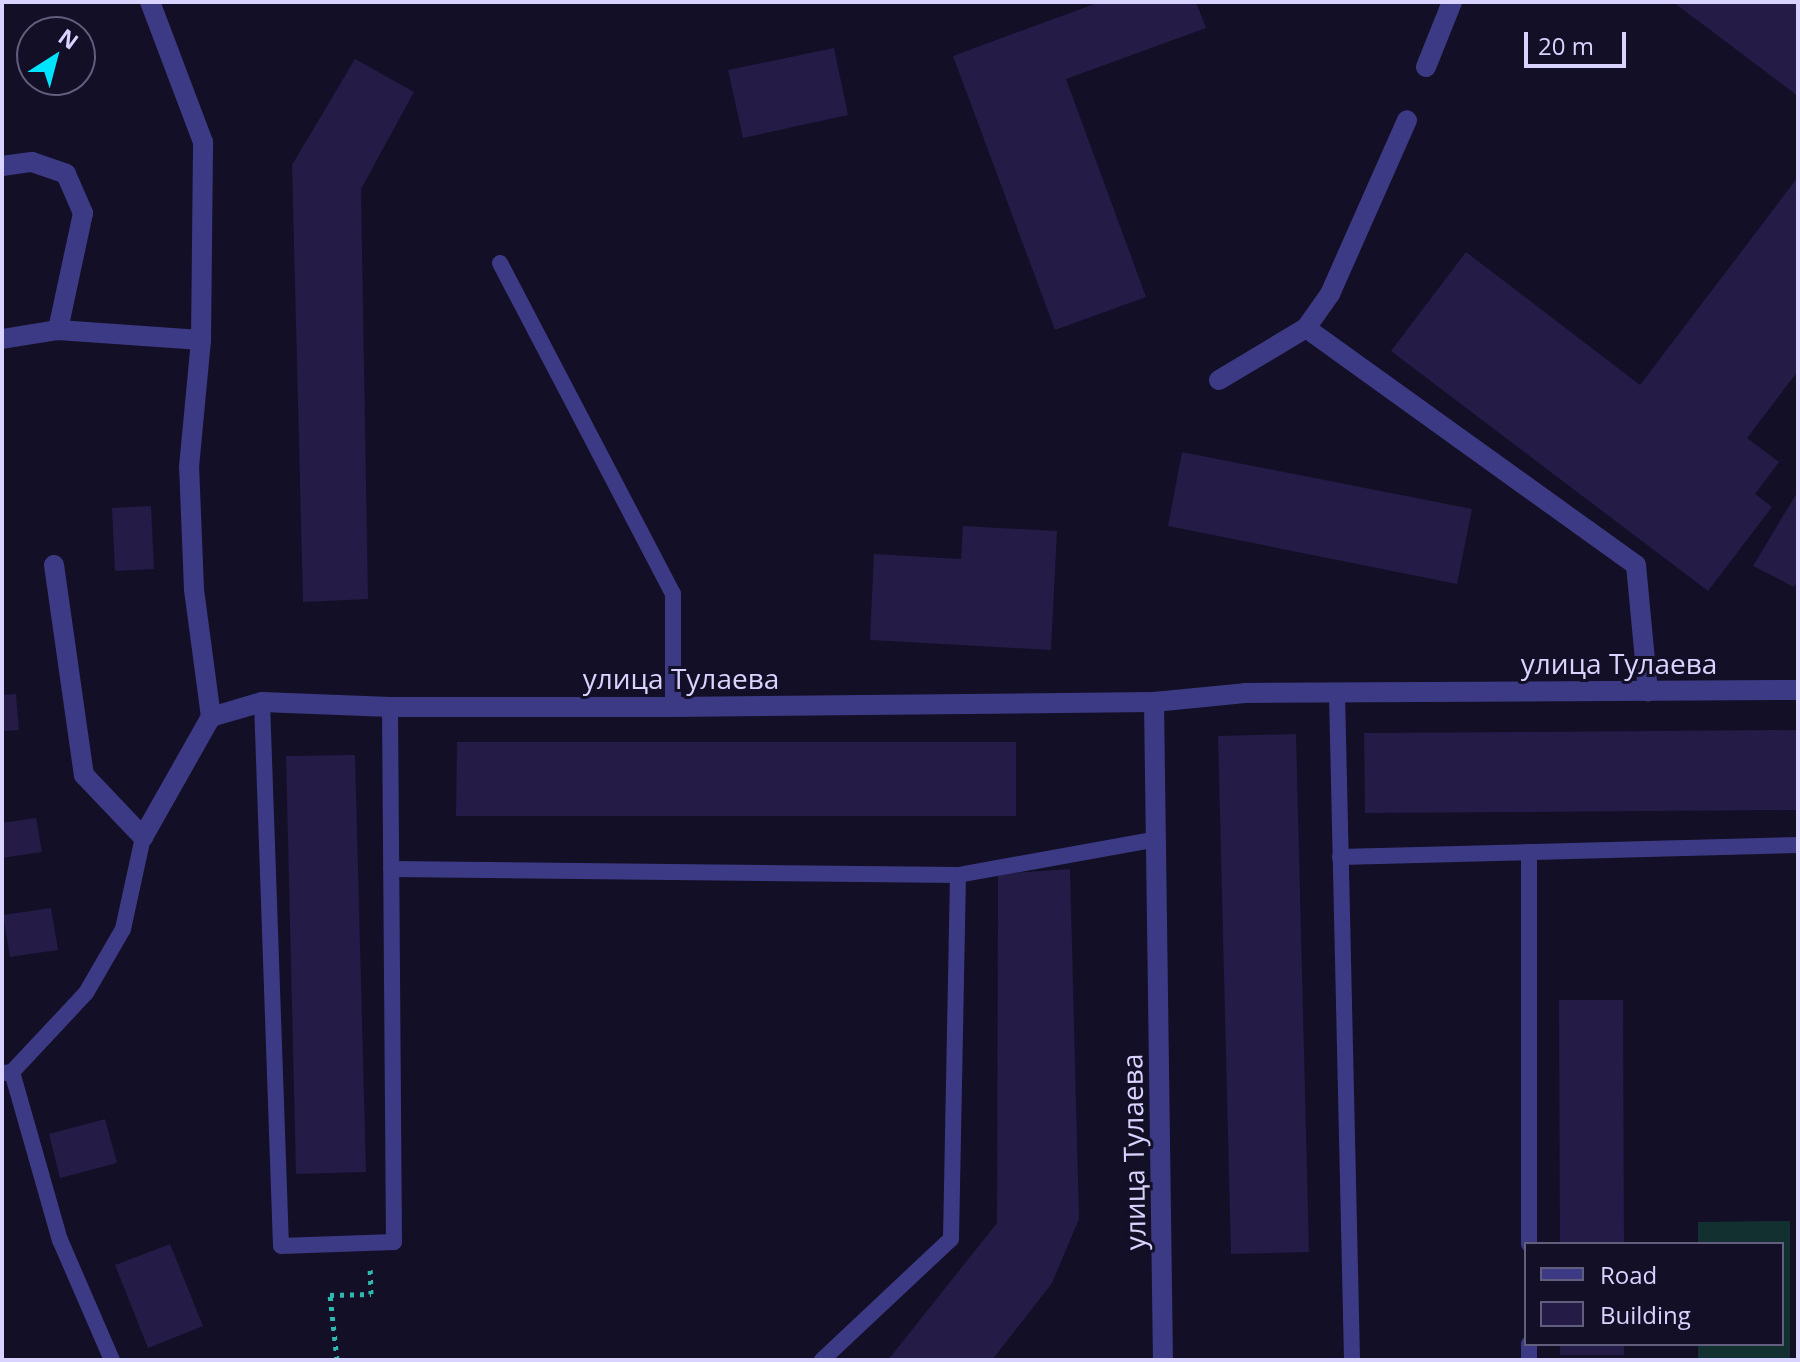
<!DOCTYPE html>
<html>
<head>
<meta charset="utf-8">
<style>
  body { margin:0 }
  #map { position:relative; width:1800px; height:1362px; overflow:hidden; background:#130f26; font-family:"Open Sans",sans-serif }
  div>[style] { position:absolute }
  .green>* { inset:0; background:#12302f }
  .building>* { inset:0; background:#241b47 }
  .path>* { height:5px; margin-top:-2.5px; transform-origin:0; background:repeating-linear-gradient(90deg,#2fb8b0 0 4px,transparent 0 10px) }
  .service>* { height:16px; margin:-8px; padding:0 8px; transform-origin:8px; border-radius:8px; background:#3d3a85 }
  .minor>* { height:20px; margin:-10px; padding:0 10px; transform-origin:10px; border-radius:10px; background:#3d3a85 }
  span { translate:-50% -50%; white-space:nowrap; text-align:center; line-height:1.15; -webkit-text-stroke:6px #130f26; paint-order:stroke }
  .street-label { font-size:28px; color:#d9d4ff }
  .frame { position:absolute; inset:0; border:4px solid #d9d4ff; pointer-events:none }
  .legend { position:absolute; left:1524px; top:1242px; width:260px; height:104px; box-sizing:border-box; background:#130f26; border:2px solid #625e7d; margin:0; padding:10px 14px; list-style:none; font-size:24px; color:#d9d4ff }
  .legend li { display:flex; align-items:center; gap:16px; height:40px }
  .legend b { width:40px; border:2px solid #625e7d }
  .north { position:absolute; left:16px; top:16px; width:80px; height:80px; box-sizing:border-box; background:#130f26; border:2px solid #625e7d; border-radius:50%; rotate:36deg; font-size:22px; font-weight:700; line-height:32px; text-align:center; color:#d9d4ff }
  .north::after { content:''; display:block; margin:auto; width:28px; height:36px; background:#00e5ff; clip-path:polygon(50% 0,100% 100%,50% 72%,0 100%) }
  .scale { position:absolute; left:1524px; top:32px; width:102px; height:36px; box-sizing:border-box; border:4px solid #d9d4ff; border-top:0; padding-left:10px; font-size:24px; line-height:28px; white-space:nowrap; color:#d9d4ff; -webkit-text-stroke:6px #130f26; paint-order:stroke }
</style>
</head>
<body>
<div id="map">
  <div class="green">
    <div style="clip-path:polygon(1790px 1221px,1790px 1360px,1698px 1360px,1698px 1344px,1782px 1344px,1782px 1244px,1698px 1244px,1698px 1222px)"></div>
  </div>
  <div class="building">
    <div style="clip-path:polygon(1100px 2px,1196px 2px,1206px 28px,1066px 79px,1146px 297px,1055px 330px,953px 56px)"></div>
    <div style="clip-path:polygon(1673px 2px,1798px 2px,1798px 96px)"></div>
    <div style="clip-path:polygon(834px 48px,848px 115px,743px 138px,728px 70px)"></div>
    <div style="clip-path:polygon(355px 59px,414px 92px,361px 189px,368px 599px,303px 602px,292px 165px)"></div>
    <div style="clip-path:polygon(1798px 177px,1798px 371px,1747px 438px,1779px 462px,1755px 494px,1772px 507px,1708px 591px,1391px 351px,1466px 252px,1640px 385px)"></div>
    <div style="clip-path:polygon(1182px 452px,1472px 509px,1457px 584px,1168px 526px)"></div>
    <div style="clip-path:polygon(1798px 491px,1798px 579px,1794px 587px,1753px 566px)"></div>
    <div style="clip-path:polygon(151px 506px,154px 569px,115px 571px,112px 508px)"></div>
    <div style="clip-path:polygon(963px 526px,1057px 531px,1051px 650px,870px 640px,874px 554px,961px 559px)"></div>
    <div style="clip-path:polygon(16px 694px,19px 730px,2px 731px,2px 695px)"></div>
    <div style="clip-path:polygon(1798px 730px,1798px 810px,1365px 813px,1364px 733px)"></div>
    <div style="clip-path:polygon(1296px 734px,1309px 1252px,1231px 1254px,1218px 736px)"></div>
    <div style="clip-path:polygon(457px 742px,1016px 742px,1016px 816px,456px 816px)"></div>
    <div style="clip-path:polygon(355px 755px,366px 1172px,296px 1174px,286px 756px)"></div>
    <div style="clip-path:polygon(36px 818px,42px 852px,2px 858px,2px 823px)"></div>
    <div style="clip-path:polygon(1070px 869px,1079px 1219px,1052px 1283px,992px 1360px,888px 1360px,997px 1223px,998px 874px)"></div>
    <div style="clip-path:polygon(51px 908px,58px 950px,10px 957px,3px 915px)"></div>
    <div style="clip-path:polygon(1559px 1000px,1623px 1000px,1624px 1244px,1560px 1244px)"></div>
    <div style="clip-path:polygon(105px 1119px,117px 1163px,60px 1178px,49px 1134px)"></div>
    <div style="clip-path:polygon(170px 1244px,203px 1326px,148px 1348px,115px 1265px)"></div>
    <div style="clip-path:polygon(1560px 1344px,1624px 1344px,1624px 1355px,1560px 1355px)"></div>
  </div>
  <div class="path">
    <div style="left:337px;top:1360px;width:65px;rotate:-96.1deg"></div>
    <div style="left:330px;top:1295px;width:41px;rotate:-1.4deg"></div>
    <div style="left:371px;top:1294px;width:26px;rotate:-92deg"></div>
  </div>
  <div class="service">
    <div style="left:500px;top:263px;width:373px;rotate:62.4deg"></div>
    <div style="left:673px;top:594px;width:113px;rotate:90deg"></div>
    <div style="left:1337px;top:693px;width:667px;rotate:88.71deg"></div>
    <div style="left:262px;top:702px;width:544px;rotate:88deg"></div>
    <div style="left:281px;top:1246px;width:113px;rotate:-2deg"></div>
    <div style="left:394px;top:1242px;width:535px;rotate:-90.43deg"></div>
    <div style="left:1340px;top:857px;width:458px;rotate:-1.5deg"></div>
    <div style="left:391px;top:869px;width:567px;rotate:0.61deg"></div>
    <div style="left:958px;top:875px;width:198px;rotate:-10.2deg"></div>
    <div style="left:12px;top:1072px;width:175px;rotate:74.1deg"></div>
    <div style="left:60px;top:1240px;width:131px;rotate:66.6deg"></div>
    <div style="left:4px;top:1073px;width:8px;rotate:-7deg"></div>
    <div style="left:12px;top:1072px;width:108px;rotate:-46.9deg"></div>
    <div style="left:86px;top:993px;width:74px;rotate:-60deg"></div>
    <div style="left:123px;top:929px;width:94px;rotate:-77.7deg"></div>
    <div style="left:1529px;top:1244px;width:392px;rotate:-90deg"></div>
    <div style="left:822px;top:1360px;width:177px;rotate:-43.2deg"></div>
    <div style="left:951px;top:1239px;width:364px;rotate:-88.9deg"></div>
    <div style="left:1529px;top:1360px;width:16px;rotate:-90deg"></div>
  </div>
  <div class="minor">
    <div style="left:1426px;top:67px;width:70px;rotate:-68.2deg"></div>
    <div style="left:2px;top:166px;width:30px;rotate:-8deg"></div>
    <div style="left:32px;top:162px;width:36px;rotate:19deg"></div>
    <div style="left:66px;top:174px;width:43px;rotate:66.4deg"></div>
    <div style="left:83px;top:213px;width:120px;rotate:102.1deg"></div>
    <div style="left:58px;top:330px;width:143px;rotate:4deg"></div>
    <div style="left:1306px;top:328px;width:406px;rotate:35.7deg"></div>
    <div style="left:1636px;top:565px;width:127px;rotate:84.6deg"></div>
    <div style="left:2px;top:339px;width:57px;rotate:-9.1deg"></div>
    <div style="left:1219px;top:380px;width:101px;rotate:-30.9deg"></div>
    <div style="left:1306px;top:328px;width:42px;rotate:-54.8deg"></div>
    <div style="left:1330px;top:294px;width:190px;rotate:-66.1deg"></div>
    <div style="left:54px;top:565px;width:212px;rotate:81.9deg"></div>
    <div style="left:84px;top:775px;width:86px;rotate:46.4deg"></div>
    <div style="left:143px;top:837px;width:138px;rotate:-60.5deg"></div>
    <div style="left:211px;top:717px;width:129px;rotate:-97.6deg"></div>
    <div style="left:194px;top:589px;width:122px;rotate:-92.3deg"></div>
    <div style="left:189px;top:467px;width:128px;rotate:-84.6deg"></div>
    <div style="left:201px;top:340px;width:198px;rotate:-89.4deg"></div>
    <div style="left:203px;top:142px;width:150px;rotate:-110.7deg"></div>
    <div style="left:1154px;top:702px;width:658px;rotate:89.22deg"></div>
    <div style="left:211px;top:717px;width:53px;rotate:-16.4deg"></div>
    <div style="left:262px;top:702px;width:128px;rotate:2.2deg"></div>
    <div style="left:390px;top:707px;width:283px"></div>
    <div style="left:673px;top:707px;width:481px;rotate:-0.6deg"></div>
    <div style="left:1154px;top:702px;width:91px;rotate:-5.6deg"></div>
    <div style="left:1245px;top:693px;width:553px;rotate:-0.31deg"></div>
  </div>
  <div class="street-label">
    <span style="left:1619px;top:663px">улица Тулаева</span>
    <span style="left:681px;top:678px">улица Тулаева</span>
    <span style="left:1133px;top:1152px;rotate:-91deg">улица Тулаева</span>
  </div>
  <div class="frame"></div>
  <ul class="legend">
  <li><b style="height:10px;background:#3d3a85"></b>Road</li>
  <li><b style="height:22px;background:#241b47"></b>Building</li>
  </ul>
  <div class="north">N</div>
  <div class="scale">20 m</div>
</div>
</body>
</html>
